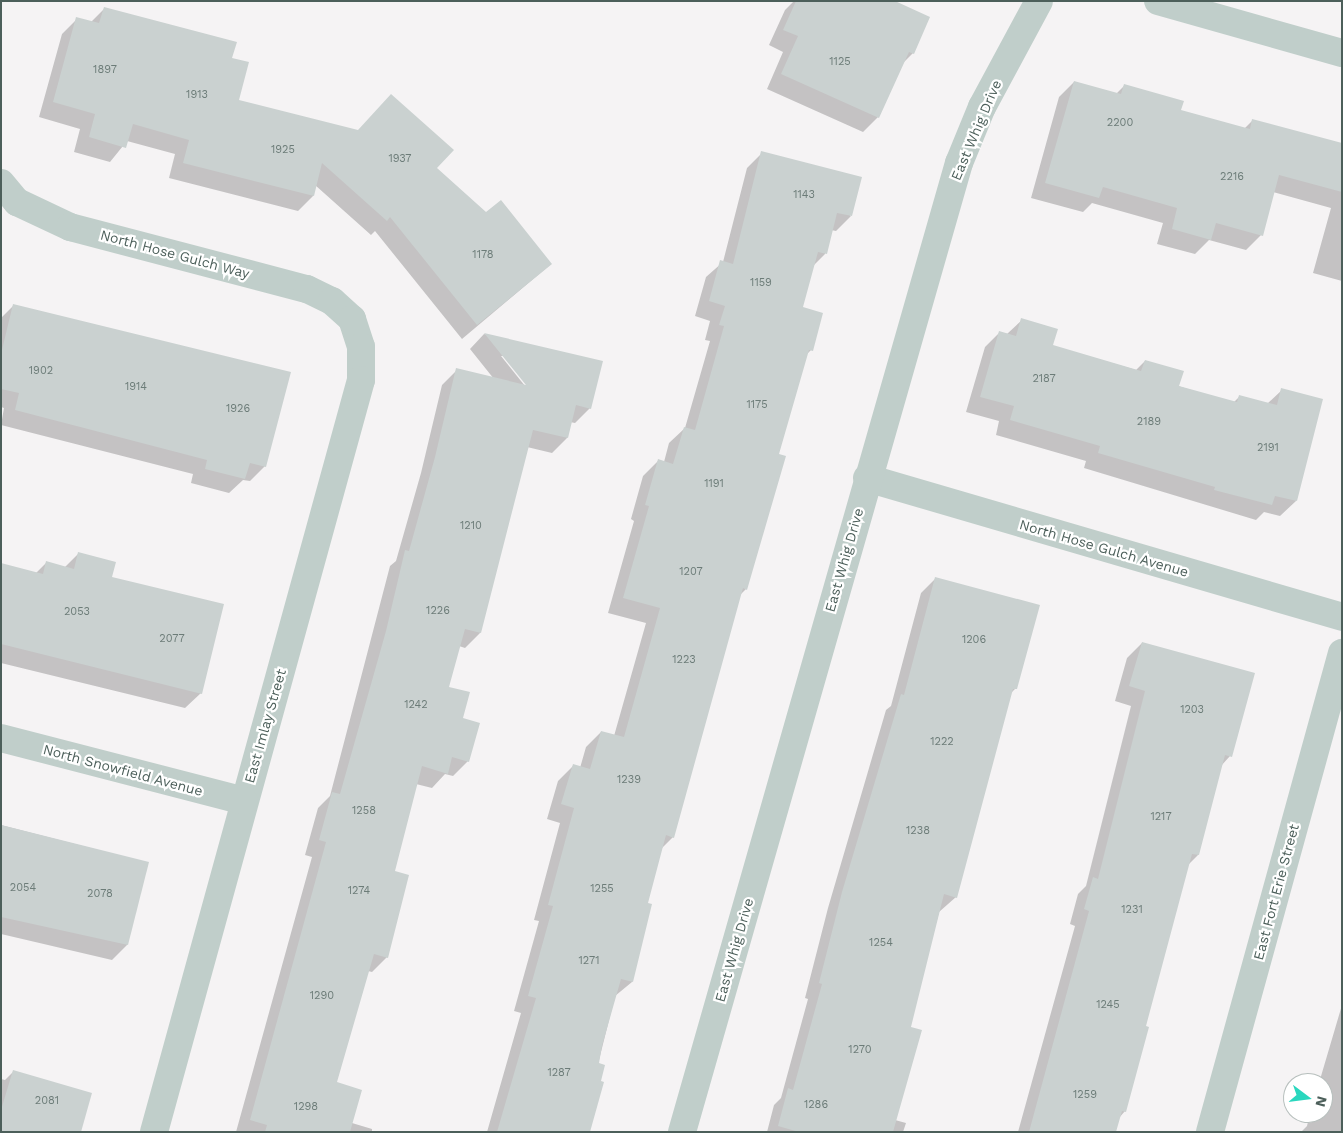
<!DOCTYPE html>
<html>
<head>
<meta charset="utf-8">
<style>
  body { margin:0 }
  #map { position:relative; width:1343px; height:1133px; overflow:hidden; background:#f5f3f4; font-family:"Work Sans",sans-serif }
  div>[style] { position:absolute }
  .shadow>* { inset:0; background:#0003 }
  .building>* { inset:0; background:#cad1d0 }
  .minor>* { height:28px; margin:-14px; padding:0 14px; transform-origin:14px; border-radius:14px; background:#c0ceca }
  span { translate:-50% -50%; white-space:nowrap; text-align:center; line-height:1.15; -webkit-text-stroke:4.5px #fff; paint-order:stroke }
  .number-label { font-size:11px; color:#6c7c78 }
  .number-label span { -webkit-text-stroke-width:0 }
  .street-label { font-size:14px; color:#4c5f5a }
  .frame { position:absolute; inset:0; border:2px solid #4c5f5a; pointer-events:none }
  .north { position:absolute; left:1283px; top:1073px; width:50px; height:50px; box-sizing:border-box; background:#fff; border:1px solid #b7bfbd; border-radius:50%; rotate:105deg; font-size:14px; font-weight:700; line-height:20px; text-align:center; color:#4c5f5a }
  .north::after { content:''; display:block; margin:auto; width:18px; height:22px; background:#2ad7be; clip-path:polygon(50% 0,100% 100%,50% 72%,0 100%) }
</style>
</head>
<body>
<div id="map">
  <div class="shadow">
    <div style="clip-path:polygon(794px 1px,892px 1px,913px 53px,901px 65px,878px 117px,863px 132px,767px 89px,783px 52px,769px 45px,785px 10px)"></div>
    <div style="clip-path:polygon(105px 8px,231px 59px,238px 101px,435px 168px,486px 213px,551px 264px,462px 339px,375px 231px,371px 235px,315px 185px,313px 196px,298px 211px,169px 178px,175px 154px,127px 141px,110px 162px,74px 152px,80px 129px,39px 117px,62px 34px,77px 19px,91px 22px)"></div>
    <div style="clip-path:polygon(1074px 82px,1116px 94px,1124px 86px,1180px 111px,1244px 129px,1252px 121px,1342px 147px,1342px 281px,1313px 273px,1331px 208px,1273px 192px,1261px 235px,1246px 250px,1209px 240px,1195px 254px,1157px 244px,1163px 223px,1092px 203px,1083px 212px,1031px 198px,1059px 97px)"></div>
    <div style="clip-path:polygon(762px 153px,851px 216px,836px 231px,831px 230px,825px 254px,813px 266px,801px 308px,811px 350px,806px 355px,778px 455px,746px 589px,740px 595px,673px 837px,660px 850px,646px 904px,632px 982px,615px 996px,581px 1132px,478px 1132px,487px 1132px,521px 1013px,514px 1011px,539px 921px,534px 920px,560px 823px,547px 819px,558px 781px,573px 766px,580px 768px,586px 747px,601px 732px,614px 736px,646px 623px,608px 613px,634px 521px,631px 519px,643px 476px,658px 461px,664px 462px,669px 443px,685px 428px,710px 341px,705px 340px,710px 321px,695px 316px,706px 277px,723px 262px,747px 168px)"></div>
    <div style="clip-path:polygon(14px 305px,265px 466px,250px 481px,243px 480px,229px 493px,191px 483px,193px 474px,1px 425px,4px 408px,1px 407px,1px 318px)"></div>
    <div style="clip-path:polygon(1022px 320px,1052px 346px,1136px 370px,1145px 361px,1178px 386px,1233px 403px,1239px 397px,1267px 404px,1282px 390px,1296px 501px,1280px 516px,1264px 512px,1256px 520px,1084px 468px,1086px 461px,996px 435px,999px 421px,966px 412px,985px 347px,1000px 332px,1007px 334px)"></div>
    <div style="clip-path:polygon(evenodd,484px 334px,601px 362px,590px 408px,575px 423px,570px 422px,567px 438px,552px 453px,527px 447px,480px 633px,465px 648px,459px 646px,448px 687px,461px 719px,468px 761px,453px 776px,445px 774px,432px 788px,416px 784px,394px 872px,387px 957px,372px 972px,368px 971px,336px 1083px,352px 1123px,372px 1129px,372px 1132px,236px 1132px,312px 857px,305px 855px,318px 808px,330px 796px,390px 566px,396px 561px,421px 473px,442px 385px,457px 370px,494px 379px,470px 349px,484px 334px,501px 356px,504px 356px,531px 389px,529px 391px,501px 356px)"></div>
    <div style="clip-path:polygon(79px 553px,110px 578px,201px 693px,185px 708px,1px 663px,1px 565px,36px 573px,46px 563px,64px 568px)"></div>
    <div style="clip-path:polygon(936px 578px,1015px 689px,1011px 693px,956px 897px,939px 912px,909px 1028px,895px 1120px,906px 1123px,903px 1132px,767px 1132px,774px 1105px,781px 1098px,808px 999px,805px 998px,828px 908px,886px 710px,891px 706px,921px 593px)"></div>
    <div style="clip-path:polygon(1142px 643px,1230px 756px,1221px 766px,1198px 855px,1188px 865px,1144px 1026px,1125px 1111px,1119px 1118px,1115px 1132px,1018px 1132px,1075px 926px,1070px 924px,1078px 894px,1086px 886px,1131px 706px,1115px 701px,1127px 658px)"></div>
    <div style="clip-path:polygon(1px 825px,148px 863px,127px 945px,112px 960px,1px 934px)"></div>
    <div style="clip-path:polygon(1342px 1005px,1342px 1132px,1301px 1132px,1307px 1126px,1310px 1113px,1323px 1113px,1323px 1083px,1319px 1083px)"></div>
    <div style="clip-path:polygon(13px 1072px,1px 1132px,1px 1079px,5px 1080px)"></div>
  </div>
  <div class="building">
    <div style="clip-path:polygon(796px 1px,895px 1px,930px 17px,914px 54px,909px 52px,879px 118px,781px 74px,798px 36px,783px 30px)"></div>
    <div style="clip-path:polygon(104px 7px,237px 42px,232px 58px,249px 62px,239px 100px,358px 130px,391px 94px,454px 150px,437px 168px,486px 212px,501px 200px,552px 264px,477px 325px,390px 217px,387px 221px,322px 163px,314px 196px,183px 163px,189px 140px,133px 124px,126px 148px,89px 137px,95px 114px,53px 102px,76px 17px,99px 23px)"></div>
    <div style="clip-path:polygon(1074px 81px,1121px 94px,1124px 84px,1184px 101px,1181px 110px,1250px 129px,1252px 119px,1342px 143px,1342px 192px,1279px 175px,1263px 236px,1216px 223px,1211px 240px,1172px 229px,1177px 208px,1103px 187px,1099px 198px,1045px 183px)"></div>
    <div style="clip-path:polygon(761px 151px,862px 177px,852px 216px,837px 213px,827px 254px,818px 252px,803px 307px,823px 313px,813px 351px,809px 350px,779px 454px,786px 456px,747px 590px,743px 588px,674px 838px,666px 835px,648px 903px,652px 904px,633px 982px,621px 979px,602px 1046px,599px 1063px,605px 1065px,601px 1081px,604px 1082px,590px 1132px,497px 1132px,536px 998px,528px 996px,553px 906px,548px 905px,574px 808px,561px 804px,573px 764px,590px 769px,601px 731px,624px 737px,660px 608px,623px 598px,649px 506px,645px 505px,658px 459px,673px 464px,684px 427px,695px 430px,724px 326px,719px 325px,725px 306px,709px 301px,720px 260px,733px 264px)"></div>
    <div style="clip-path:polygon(13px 304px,291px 372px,266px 467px,250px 463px,245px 479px,205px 469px,207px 460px,15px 410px,19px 393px,1px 389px,1px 354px)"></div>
    <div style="clip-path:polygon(1021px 318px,1058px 329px,1053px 345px,1141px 371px,1145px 360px,1184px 371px,1179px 386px,1237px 402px,1239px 395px,1277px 405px,1281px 388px,1323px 399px,1297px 501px,1275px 496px,1272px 505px,1214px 490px,1215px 487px,1098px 453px,1100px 446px,1010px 420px,1014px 406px,980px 397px,999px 331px,1016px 336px)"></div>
    <div style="clip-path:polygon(484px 333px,603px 361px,591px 409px,576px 405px,568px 438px,533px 430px,481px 633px,465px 629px,449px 687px,470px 692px,463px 718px,480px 723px,469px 762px,452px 757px,448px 774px,422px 766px,395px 871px,409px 875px,388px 958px,374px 954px,337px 1082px,362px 1090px,350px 1132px,265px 1132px,267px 1125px,250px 1120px,326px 842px,319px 840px,332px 792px,340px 794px,386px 631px,405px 550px,409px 551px,435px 457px,456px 368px,526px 385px)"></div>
    <div style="clip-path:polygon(78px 552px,116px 562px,112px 577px,224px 604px,202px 694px,1px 644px,1px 563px,43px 574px,46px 561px,74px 569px)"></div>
    <div style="clip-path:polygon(935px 577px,1040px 605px,1017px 689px,1013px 689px,957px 898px,944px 894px,911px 1027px,922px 1030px,893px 1132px,799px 1132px,778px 1126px,788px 1088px,793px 1090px,822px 984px,819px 983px,842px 892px,901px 694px,904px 695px)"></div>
    <div style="clip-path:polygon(1142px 642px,1255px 673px,1232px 757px,1225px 755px,1199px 855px,1192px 854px,1146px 1026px,1149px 1027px,1126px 1112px,1122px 1111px,1116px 1132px,1029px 1132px,1089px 911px,1084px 909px,1093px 877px,1098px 879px,1145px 691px,1129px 686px)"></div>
    <div style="clip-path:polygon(1px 825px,149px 862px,128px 945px,1px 917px)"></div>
    <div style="clip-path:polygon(13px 1070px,92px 1093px,81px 1132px,1px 1132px,1px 1110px)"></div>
  </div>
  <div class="minor">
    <div style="left:1158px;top:1px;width:191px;rotate:15.8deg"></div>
    <div style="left:1px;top:183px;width:25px;rotate:50deg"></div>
    <div style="left:17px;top:202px;width:59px;rotate:25.3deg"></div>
    <div style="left:70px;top:227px;width:245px;rotate:14.7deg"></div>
    <div style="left:307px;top:289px;width:28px;rotate:26deg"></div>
    <div style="left:332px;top:301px;width:27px;rotate:42deg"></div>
    <div style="left:352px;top:319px;width:29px;rotate:72deg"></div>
    <div style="left:361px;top:347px;width:33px;rotate:90deg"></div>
    <div style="left:361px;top:380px;width:780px;rotate:105.39deg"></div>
    <div style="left:867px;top:478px;width:495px;rotate:16.3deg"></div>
    <div style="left:1px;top:738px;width:251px;rotate:14.5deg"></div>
    <div style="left:682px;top:1132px;width:1008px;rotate:-74.05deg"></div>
    <div style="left:959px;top:163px;width:61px;rotate:-67.7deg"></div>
    <div style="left:982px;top:107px;width:120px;rotate:-61.7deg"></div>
    <div style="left:1210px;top:1132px;width:497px;rotate:-74.6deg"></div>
  </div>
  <div class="number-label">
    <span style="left:840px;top:62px">1125</span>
    <span style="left:105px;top:70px">1897</span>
    <span style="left:197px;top:95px">1913</span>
    <span style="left:1120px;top:123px">2200</span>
    <span style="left:283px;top:150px">1925</span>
    <span style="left:400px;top:159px">1937</span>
    <span style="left:1232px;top:177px">2216</span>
    <span style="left:804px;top:195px">1143</span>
    <span style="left:483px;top:255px">1178</span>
    <span style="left:761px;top:283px">1159</span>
    <span style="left:41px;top:371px">1902</span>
    <span style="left:1044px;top:379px">2187</span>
    <span style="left:136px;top:387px">1914</span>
    <span style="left:757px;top:405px">1175</span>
    <span style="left:238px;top:409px">1926</span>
    <span style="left:1149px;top:422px">2189</span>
    <span style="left:1268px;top:448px">2191</span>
    <span style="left:714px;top:484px">1191</span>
    <span style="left:471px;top:526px">1210</span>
    <span style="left:691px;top:572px">1207</span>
    <span style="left:438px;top:611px">1226</span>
    <span style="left:77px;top:612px">2053</span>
    <span style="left:172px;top:639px">2077</span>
    <span style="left:974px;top:640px">1206</span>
    <span style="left:684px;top:660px">1223</span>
    <span style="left:416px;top:705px">1242</span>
    <span style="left:1192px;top:710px">1203</span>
    <span style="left:942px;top:742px">1222</span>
    <span style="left:629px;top:780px">1239</span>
    <span style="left:364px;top:811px">1258</span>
    <span style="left:1161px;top:817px">1217</span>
    <span style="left:918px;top:831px">1238</span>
    <span style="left:23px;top:888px">2054</span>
    <span style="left:602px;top:889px">1255</span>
    <span style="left:359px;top:891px">1274</span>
    <span style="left:100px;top:894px">2078</span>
    <span style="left:1132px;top:910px">1231</span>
    <span style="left:881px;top:943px">1254</span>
    <span style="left:589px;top:961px">1271</span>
    <span style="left:322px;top:996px">1290</span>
    <span style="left:1108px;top:1005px">1245</span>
    <span style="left:860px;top:1050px">1270</span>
    <span style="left:559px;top:1073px">1287</span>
    <span style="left:1085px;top:1095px">1259</span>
    <span style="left:47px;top:1101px">2081</span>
    <span style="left:816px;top:1105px">1286</span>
    <span style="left:306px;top:1107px">1298</span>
  </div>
  <div class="street-label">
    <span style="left:976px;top:130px;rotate:-67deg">East Whig Drive</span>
    <span style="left:175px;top:254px;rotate:15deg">North Hose Gulch Way</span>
    <span style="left:1104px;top:548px;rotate:16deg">North Hose Gulch Avenue</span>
    <span style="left:844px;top:560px;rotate:-74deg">East Whig Drive</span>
    <span style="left:265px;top:726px;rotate:-74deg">East Imlay Street</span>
    <span style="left:123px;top:770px;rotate:15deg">North Snowfield Avenue</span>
    <span style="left:1276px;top:892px;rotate:-75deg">East Fort Erie Street</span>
    <span style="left:734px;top:950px;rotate:-74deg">East Whig Drive</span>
  </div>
  <div class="frame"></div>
  <div class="north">N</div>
</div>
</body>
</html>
